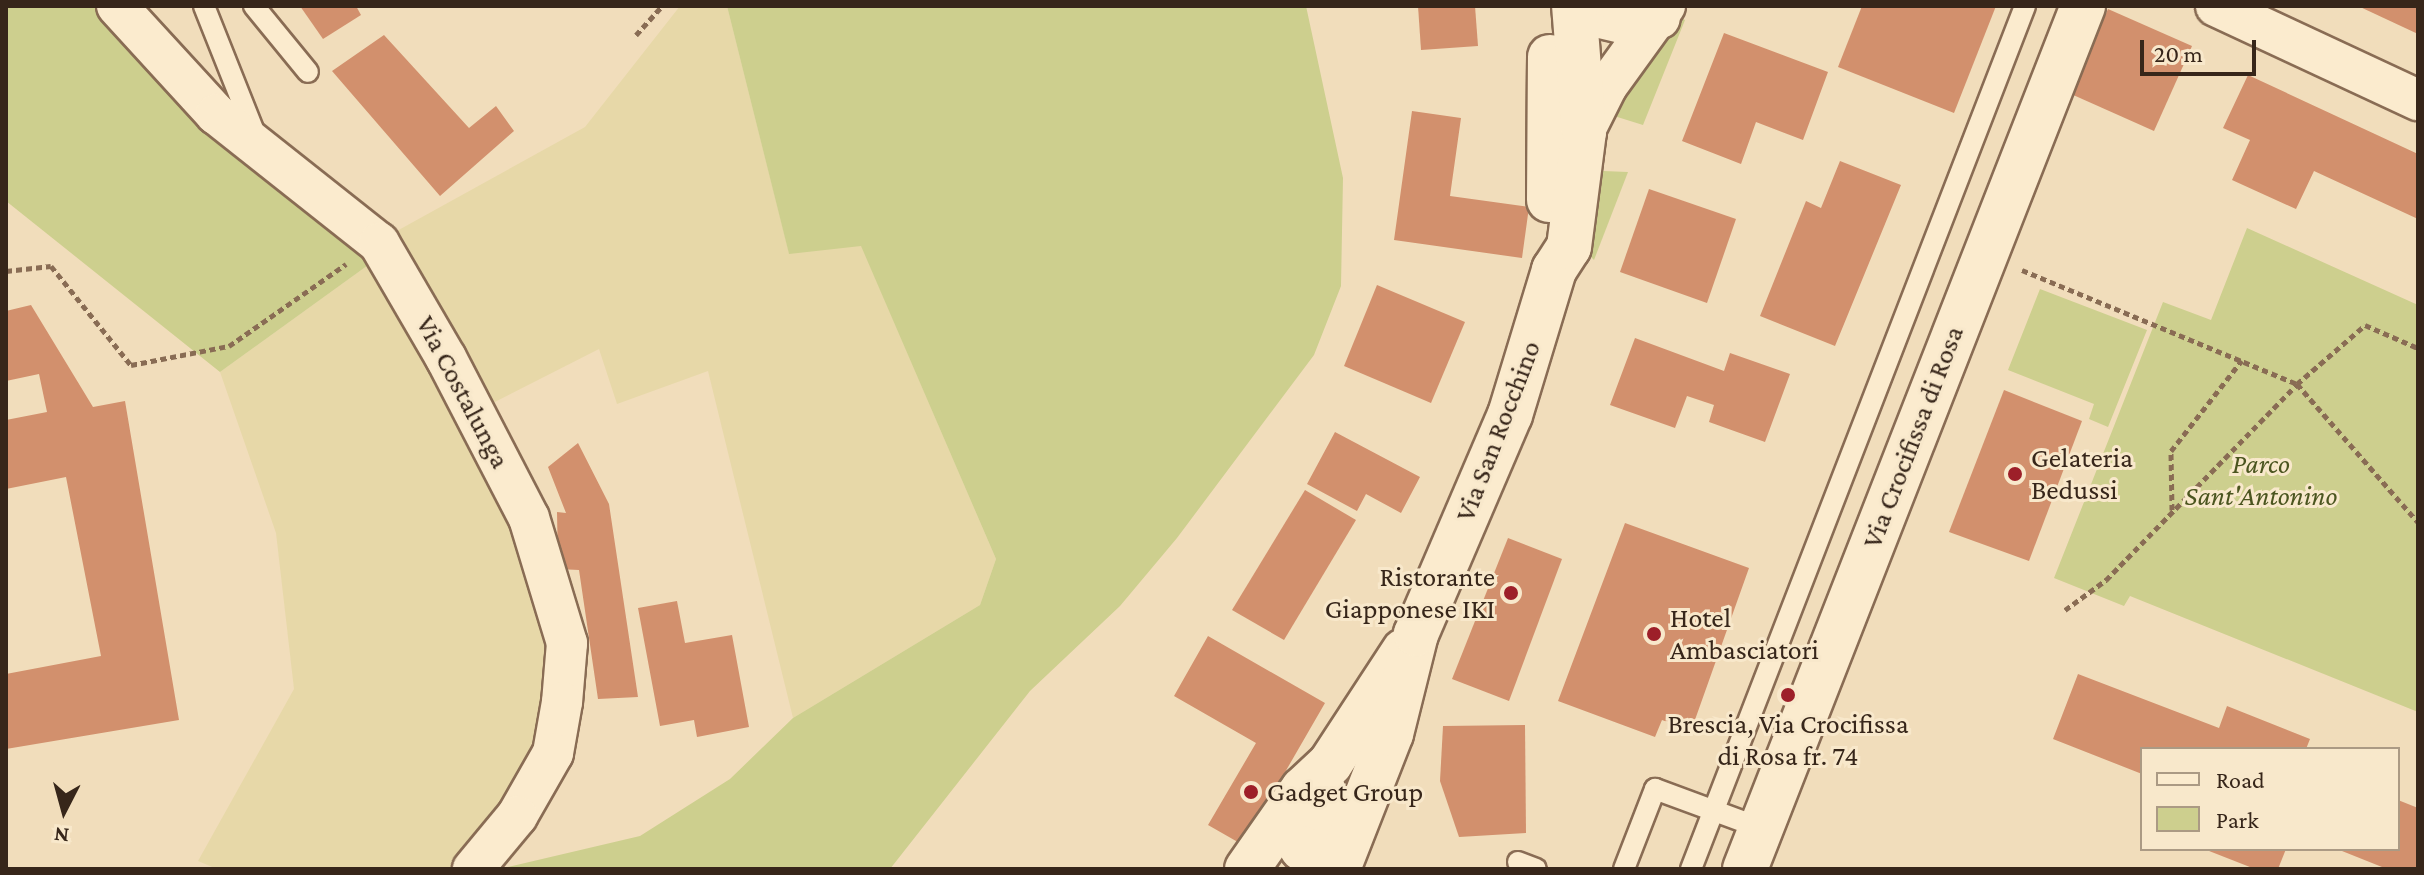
<!DOCTYPE html>
<html>
<head>
<meta charset="utf-8">
<style>
  body { margin:0 }
  #map { position:relative; width:2424px; height:875px; overflow:hidden; background:#f1ddbb; font-family:"Crimson Pro",serif }
  div>[style] { position:absolute }
  .farmland>* { inset:0; background:#e7d8a8 }
  .green>* { inset:0; background:#cdcf8e }
  .building>* { inset:0; background:#d2906d }
  .path>* { height:5px; margin-top:-2.5px; transform-origin:0; background:repeating-linear-gradient(90deg,#896c54 0 6px,transparent 0 10px) }
  .roads { filter:drop-shadow(2px 0 #896c54) drop-shadow(-2px 0 #896c54) drop-shadow(0 2px #896c54) drop-shadow(0 -2px #896c54) }
  .lane>* { height:20px; margin:-10px; padding:0 10px; transform-origin:10px; border-radius:10px; background:#fbebce }
  .street>* { height:40px; margin:-20px; padding:0 20px; transform-origin:20px; border-radius:20px; background:#fbebce }
  .secondary>* { height:44px; margin:-22px; padding:0 22px; transform-origin:22px; border-radius:22px; background:#fbebce }
  .dots>* { width:22px; height:22px; translate:-50% -50%; box-sizing:border-box; border:4px solid #f8e8cb; border-radius:50% }
  span { translate:-50% -50%; white-space:nowrap; text-align:center; line-height:1.15; -webkit-text-stroke:6px #f8e8cb; paint-order:stroke }
  .street-label { font-size:28px; color:#37261a }
  .poi-label { font-size:28px; color:#37261a }
  .left { translate:0 -50%; text-align:left }
  .right { translate:-100% -50%; text-align:right }
  .park-label { font-size:28px; color:#4b551f; font-style:italic }
  .frame { position:absolute; inset:0; border:8px solid #37261a; pointer-events:none }
  .legend { position:absolute; left:2140px; top:747px; width:260px; height:104px; box-sizing:border-box; background:#f8e8cb; border:2px solid #ab9a84; margin:0; padding:10px 14px; list-style:none; font-size:24px; color:#37261a }
  .legend li { display:flex; align-items:center; gap:16px; height:40px }
  .legend b { width:40px; border:2px solid #ab9a84 }
  .north { position:absolute; left:24px; top:771px; width:80px; height:80px; -webkit-text-stroke:6px #f8e8cb; paint-order:stroke; rotate:186deg; font-size:22px; font-weight:700; line-height:32px; text-align:center; color:#37261a }
  .north::after { content:''; display:block; margin:auto; width:28px; height:36px; background:#37261a; clip-path:polygon(50% 0,100% 100%,50% 72%,0 100%) }
  .scale { position:absolute; left:2140px; top:40px; width:116px; height:36px; box-sizing:border-box; border:4px solid #37261a; border-top:0; padding-left:10px; font-size:24px; line-height:28px; white-space:nowrap; color:#37261a; -webkit-text-stroke:6px #f8e8cb; paint-order:stroke }
</style>
</head>
<body>
<div id="map">
  <div class="farmland">
    <div style="clip-path:polygon(680px 6px,727px 6px,789px 253px,861px 245px,996px 559px,980px 605px,793px 718px,708px 371px,617px 404px,599px 349px,487px 406px,395px 232px,585px 127px)"></div>
    <div style="clip-path:polygon(371px 263px,525px 525px,555px 649px,543px 745px,463px 869px,217px 869px,198px 861px,294px 689px,276px 533px,220px 372px)"></div>
  </div>
  <div class="green">
    <div style="clip-path:polygon(6px 6px,97px 6px,203px 127px,371px 263px,220px 372px,6px 201px)"></div>
    <div style="clip-path:polygon(727px 6px,1306px 6px,1343px 178px,1341px 286px,1314px 355px,1177px 538px,1120px 606px,1030px 691px,890px 869px,499px 869px,640px 836px,730px 779px,793px 718px,980px 605px,996px 559px,861px 246px,789px 254px)"></div>
    <div style="clip-path:polygon(1677px 16px,1685px 20px,1643px 125px,1611px 115px)"></div>
    <div style="clip-path:polygon(1603px 171px,1628px 172px,1594px 260px,1585px 251px)"></div>
    <div style="clip-path:polygon(2247px 228px,2418px 305px,2418px 712px,2130px 596px,2124px 606px,2054px 578px,2163px 302px,2211px 320px)"></div>
    <div style="clip-path:polygon(2040px 289px,2147px 330px,2108px 427px,2089px 419px,2094px 404px,2008px 370px)"></div>
  </div>
  <div class="building">
    <div style="clip-path:polygon(300px 6px,356px 6px,361px 15px,323px 39px)"></div>
    <div style="clip-path:polygon(1418px 6px,1475px 6px,1478px 46px,1421px 50px)"></div>
    <div style="clip-path:polygon(1862px 6px,1996px 6px,1954px 113px,1838px 67px)"></div>
    <div style="clip-path:polygon(2358px 6px,2418px 6px,2418px 34px)"></div>
    <div style="clip-path:polygon(2108px 9px,2192px 46px,2154px 131px,2071px 94px)"></div>
    <div style="clip-path:polygon(1724px 33px,1828px 72px,1803px 140px,1756px 122px,1741px 164px,1682px 141px)"></div>
    <div style="clip-path:polygon(384px 35px,469px 128px,496px 106px,514px 131px,440px 196px,332px 71px)"></div>
    <div style="clip-path:polygon(2248px 75px,2418px 154px,2418px 219px,2314px 171px,2296px 209px,2232px 180px,2250px 140px,2223px 128px)"></div>
    <div style="clip-path:polygon(1412px 111px,1461px 118px,1450px 196px,1529px 207px,1522px 258px,1394px 240px)"></div>
    <div style="clip-path:polygon(1840px 161px,1901px 185px,1835px 346px,1760px 316px,1806px 201px,1821px 208px)"></div>
    <div style="clip-path:polygon(1649px 189px,1736px 219px,1707px 303px,1620px 272px)"></div>
    <div style="clip-path:polygon(1377px 285px,1465px 322px,1431px 403px,1344px 366px)"></div>
    <div style="clip-path:polygon(31px 305px,93px 407px,125px 401px,179px 720px,6px 749px,6px 674px,101px 656px,66px 477px,6px 489px,6px 420px,47px 412px,39px 374px,6px 381px,6px 311px)"></div>
    <div style="clip-path:polygon(1635px 338px,1724px 371px,1730px 353px,1790px 374px,1765px 442px,1709px 422px,1714px 405px,1687px 396px,1675px 428px,1610px 405px)"></div>
    <div style="clip-path:polygon(2004px 390px,2082px 421px,2029px 561px,1949px 532px)"></div>
    <div style="clip-path:polygon(1335px 432px,1420px 477px,1401px 513px,1366px 494px,1357px 511px,1307px 484px)"></div>
    <div style="clip-path:polygon(578px 443px,609px 504px,638px 697px,598px 699px,579px 570px,558px 569px,557px 512px,566px 513px,548px 467px)"></div>
    <div style="clip-path:polygon(1305px 490px,1356px 520px,1284px 640px,1232px 610px)"></div>
    <div style="clip-path:polygon(1625px 523px,1749px 568px,1691px 731px,1662px 720px,1655px 737px,1558px 701px)"></div>
    <div style="clip-path:polygon(1508px 538px,1562px 559px,1509px 701px,1452px 679px)"></div>
    <div style="clip-path:polygon(677px 601px,685px 643px,732px 635px,749px 727px,697px 737px,694px 720px,660px 726px,638px 608px)"></div>
    <div style="clip-path:polygon(1208px 636px,1325px 703px,1243px 845px,1208px 825px,1256px 743px,1174px 696px)"></div>
    <div style="clip-path:polygon(2078px 674px,2219px 728px,2227px 706px,2310px 739px,2306px 749px,2142px 749px,2142px 774px,2053px 739px)"></div>
    <div style="clip-path:polygon(1525px 725px,1526px 833px,1459px 837px,1440px 781px,1443px 726px)"></div>
    <div style="clip-path:polygon(2398px 800px,2418px 808px,2418px 869px,2387px 869px,2337px 849px,2398px 849px)"></div>
    <div style="clip-path:polygon(2204px 849px,2286px 849px,2278px 869px,2255px 869px)"></div>
  </div>
  <div class="path">
    <div style="left:636px;top:35px;width:39px;rotate:-48deg"></div>
    <div style="left:2022px;top:270px;width:298px;rotate:22.5deg"></div>
    <div style="left:2297px;top:384px;width:184px;rotate:48.8deg"></div>
    <div style="left:6px;top:271px;width:45px;rotate:-6.3deg"></div>
    <div style="left:51px;top:266px;width:127px;rotate:51.1deg"></div>
    <div style="left:131px;top:365px;width:100px;rotate:-11deg"></div>
    <div style="left:229px;top:346px;width:143px;rotate:-35deg"></div>
    <div style="left:2172px;top:510px;width:59px;rotate:-91deg"></div>
    <div style="left:2171px;top:451px;width:115px;rotate:-52deg"></div>
    <div style="left:2065px;top:610px;width:51px;rotate:-36.2deg"></div>
    <div style="left:2106px;top:580px;width:274px;rotate:-45.7deg"></div>
    <div style="left:2297px;top:384px;width:90px;rotate:-40.9deg"></div>
    <div style="left:2365px;top:325px;width:58px;rotate:23.5deg"></div>
  </div>
  <div class="roads">
    <div class="lane">
      <div style="left:204px;top:6px;width:143px;rotate:68.3deg"></div>
      <div style="left:254px;top:6px;width:85px;rotate:50.7deg"></div>
      <div style="left:1518px;top:862px;width:19px;rotate:21deg"></div>
      <div style="left:1624px;top:869px;width:86px;rotate:-68.8deg"></div>
      <div style="left:1655px;top:789px;width:113px;rotate:20.2deg"></div>
      <div style="left:1691px;top:869px;width:925px;rotate:-68.84deg"></div>
    </div>
    <div class="street">
      <div style="left:117px;top:6px;width:147px;rotate:47.5deg"></div>
      <div style="left:216px;top:114px;width:208px;rotate:38.4deg"></div>
      <div style="left:379px;top:243px;width:133px;rotate:59.8deg"></div>
      <div style="left:446px;top:358px;width:180px;rotate:62.6deg"></div>
      <div style="left:529px;top:518px;width:131px;rotate:73.1deg"></div>
      <div style="left:567px;top:643px;width:59px;rotate:94.8deg"></div>
      <div style="left:562px;top:702px;width:52px;rotate:100deg"></div>
      <div style="left:553px;top:753px;width:73px;rotate:119.7deg"></div>
      <div style="left:517px;top:816px;width:69px;rotate:129.7deg"></div>
      <div style="left:2216px;top:6px;width:223px;rotate:25deg"></div>
      <div style="left:1575px;top:12px;width:48px;rotate:13.2deg"></div>
      <div style="left:1622px;top:23px;width:38px;rotate:-7deg"></div>
      <div style="left:1584px;top:132px;width:51px;rotate:-63.4deg"></div>
      <div style="left:1607px;top:86px;width:99px;rotate:-54.1deg"></div>
    </div>
    <div class="secondary">
      <div style="left:1549px;top:200px;width:143px;rotate:-89.6deg"></div>
      <div style="left:1323px;top:789px;width:63px;rotate:109.6deg"></div>
      <div style="left:1302px;top:848px;width:33px;rotate:39deg"></div>
      <div style="left:1247px;top:869px;width:98px;rotate:-55deg"></div>
      <div style="left:1303px;top:789px;width:37px;rotate:-43deg"></div>
      <div style="left:1330px;top:764px;width:135px;rotate:-56.8deg"></div>
      <div style="left:1338px;top:869px;width:145px;rotate:-68.6deg"></div>
      <div style="left:1391px;top:734px;width:103px;rotate:-76deg"></div>
      <div style="left:1416px;top:634px;width:238px;rotate:-66.8deg"></div>
      <div style="left:1510px;top:415px;width:152px;rotate:-73.1deg"></div>
      <div style="left:1554px;top:270px;width:27px;rotate:-57deg"></div>
      <div style="left:1569px;top:247px;width:116px;rotate:-82.6deg"></div>
      <div style="left:1584px;top:132px;width:126px;rotate:-94.5deg"></div>
      <div style="left:1745px;top:869px;width:927px;rotate:-68.61deg"></div>
    </div>
  </div>
  <div class="dots">
    <div style="left:2015px;top:474px;background:#9d1f29"></div>
    <div style="left:1511px;top:593px;background:#9d1f29"></div>
    <div style="left:1654px;top:634px;background:#9d1f29"></div>
    <div style="left:1788px;top:695px;background:#9d1f29"></div>
    <div style="left:1251px;top:792px;background:#9d1f29"></div>
  </div>
  <div class="street-label">
    <span style="left:463px;top:392px;rotate:62deg">Via Costalunga</span>
    <span style="left:1498px;top:431px;rotate:-69deg">Via San Rocchino</span>
    <span style="left:1913px;top:437px;rotate:-69deg">Via Crocifissa di Rosa</span>
  </div>
  <div class="poi-label">
    <span class="left" style="left:2031px;top:474px">Gelateria<br>Bedussi</span>
    <span class="right" style="left:1495px;top:593px">Ristorante<br>Giapponese IKI</span>
    <span class="left" style="left:1670px;top:634px">Hotel<br>Ambasciatori</span>
    <span style="left:1788px;top:740px">Brescia, Via Crocifissa<br>di Rosa fr. 74</span>
    <span class="left" style="left:1267px;top:792px">Gadget Group</span>
  </div>
  <div class="park-label">
    <span style="left:2261px;top:480px">Parco<br>Sant'Antonino</span>
  </div>
  <div class="frame"></div>
  <ul class="legend">
  <li><b style="height:10px;background:#fbebce"></b>Road</li>
  <li><b style="height:22px;background:#cdcf8e"></b>Park</li>
  </ul>
  <div class="north">N</div>
  <div class="scale">20 m</div>
</div>
</body>
</html>
